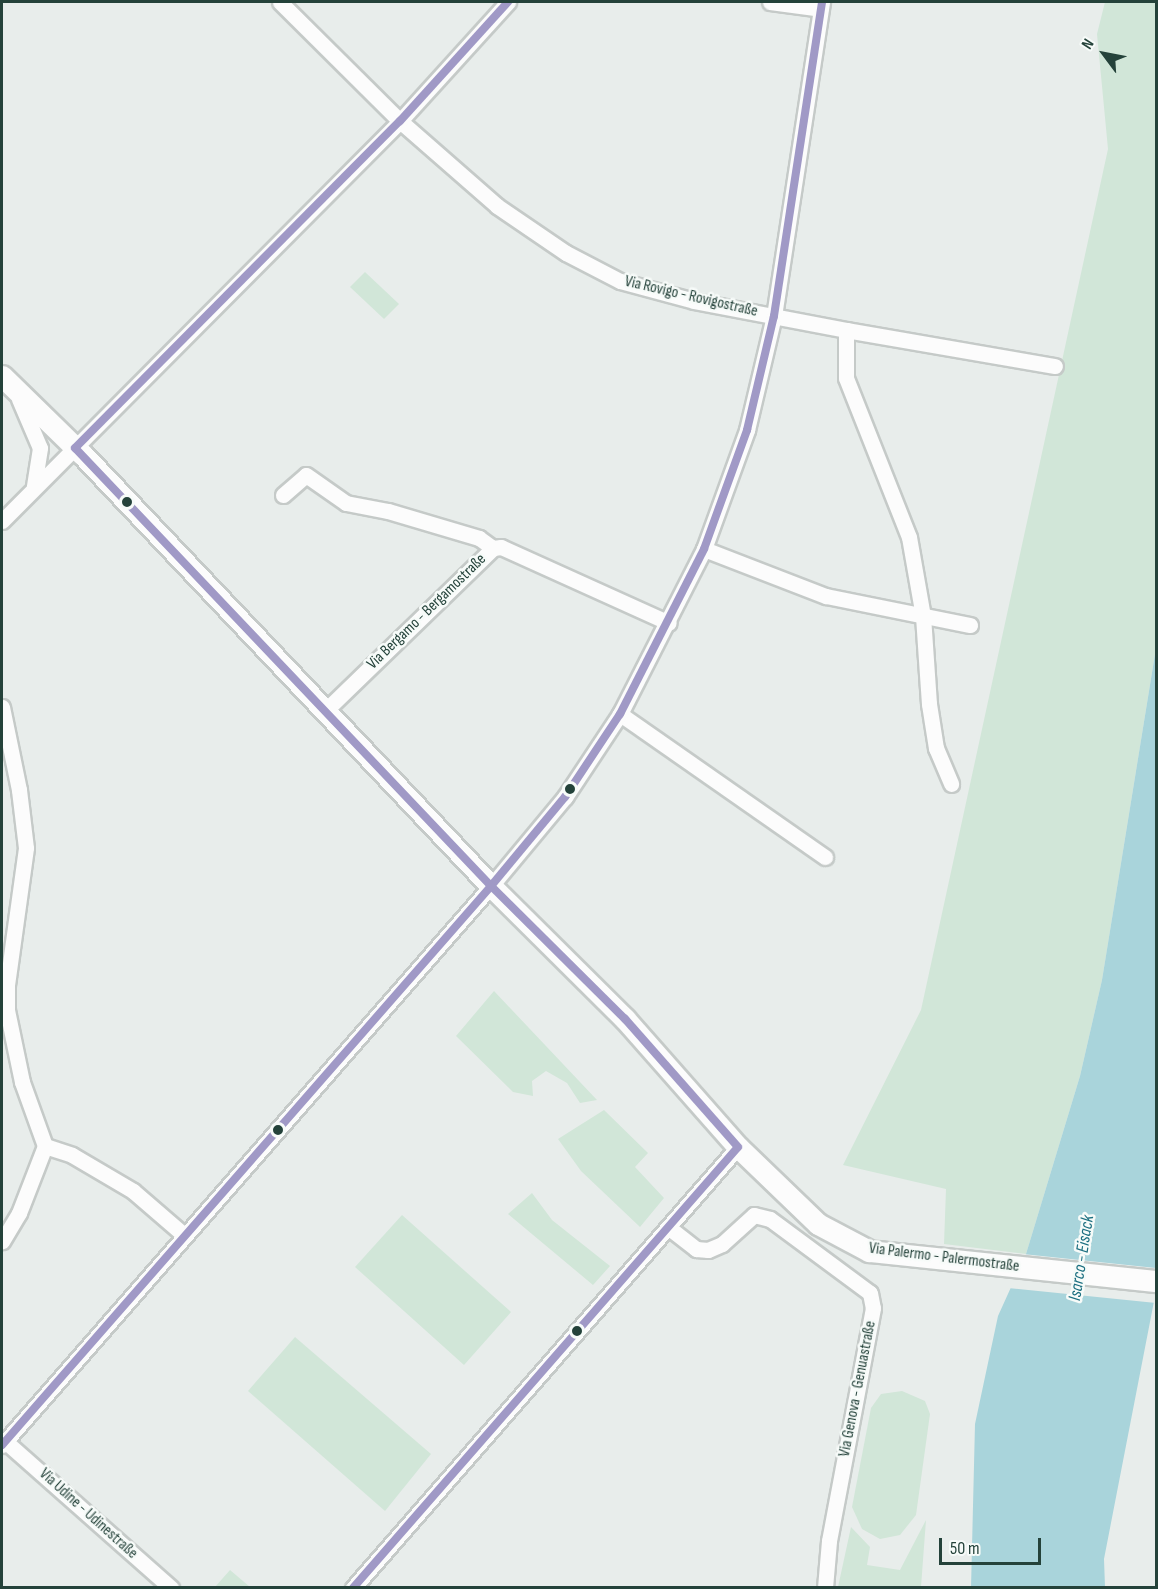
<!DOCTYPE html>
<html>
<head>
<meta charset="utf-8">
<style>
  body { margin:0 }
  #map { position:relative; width:1158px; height:1589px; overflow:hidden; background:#e8edeb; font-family:"Sofia Sans Condensed",sans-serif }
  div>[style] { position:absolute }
  .green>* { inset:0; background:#d1e6d8 }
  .water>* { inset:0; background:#a9d4db }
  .pier>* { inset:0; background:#e8edeb }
  .roads { filter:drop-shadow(2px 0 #c5cac8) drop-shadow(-2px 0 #c5cac8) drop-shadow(0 2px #c5cac8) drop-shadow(0 -2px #c5cac8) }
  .street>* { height:15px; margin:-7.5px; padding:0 7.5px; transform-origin:7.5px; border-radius:7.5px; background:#fcfcfc }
  .secondary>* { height:21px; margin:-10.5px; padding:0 10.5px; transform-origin:10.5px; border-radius:10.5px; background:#fcfcfc }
  .bus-1>* { height:8px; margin:-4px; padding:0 4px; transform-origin:4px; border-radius:4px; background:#a099c6 }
  .dots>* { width:16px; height:16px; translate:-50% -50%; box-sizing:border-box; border:3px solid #f7fbf9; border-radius:50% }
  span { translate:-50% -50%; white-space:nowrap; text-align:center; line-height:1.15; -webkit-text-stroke:5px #f7fbf9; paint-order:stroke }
  .street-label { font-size:16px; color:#24423a }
  .water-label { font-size:18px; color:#1c6f80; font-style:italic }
  .frame { position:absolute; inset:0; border:3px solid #24423a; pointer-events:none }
  .north { position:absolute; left:1074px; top:24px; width:60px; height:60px; -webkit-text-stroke:4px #f7fbf9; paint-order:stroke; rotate:302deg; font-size:16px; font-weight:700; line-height:24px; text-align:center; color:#24423a }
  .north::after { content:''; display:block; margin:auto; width:21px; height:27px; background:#24423a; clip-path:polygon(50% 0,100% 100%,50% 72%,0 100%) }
  .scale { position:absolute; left:939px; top:1538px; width:102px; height:27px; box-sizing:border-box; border:3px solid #24423a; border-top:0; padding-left:8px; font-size:18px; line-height:21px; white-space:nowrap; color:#24423a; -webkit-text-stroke:4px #f7fbf9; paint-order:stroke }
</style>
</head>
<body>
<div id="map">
  <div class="green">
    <div style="clip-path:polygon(1105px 2px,1156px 2px,1156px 648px,1102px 980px,1080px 1076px,1026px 1254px,944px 1244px,946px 1189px,843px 1165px,921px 1010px,1108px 149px,1097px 34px)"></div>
    <div style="clip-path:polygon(365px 272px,399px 304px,384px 319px,350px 287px)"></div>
    <div style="clip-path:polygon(494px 991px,597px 1100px,580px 1103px,567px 1083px,546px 1071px,532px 1081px,533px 1096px,513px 1092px,456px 1036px)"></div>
    <div style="clip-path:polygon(604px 1110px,648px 1153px,635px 1167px,664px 1198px,640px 1227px,581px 1171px,558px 1139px)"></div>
    <div style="clip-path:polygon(532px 1193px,552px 1220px,610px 1266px,593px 1285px,508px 1214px)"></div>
    <div style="clip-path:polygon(402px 1215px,511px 1312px,464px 1365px,355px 1267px)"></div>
    <div style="clip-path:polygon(295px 1337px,431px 1454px,385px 1511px,248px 1391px)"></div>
    <div style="clip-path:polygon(902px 1391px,925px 1401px,930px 1414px,916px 1515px,900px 1535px,880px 1539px,862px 1529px,852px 1507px,871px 1408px,881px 1394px)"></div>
    <div style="clip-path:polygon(926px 1520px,921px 1587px,838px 1587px,851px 1527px,870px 1547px,867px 1565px,900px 1570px)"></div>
    <div style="clip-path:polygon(230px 1570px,250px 1587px,215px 1587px)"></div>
  </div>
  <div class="water">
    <div style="clip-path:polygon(1156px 648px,1156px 1291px,1104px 1559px,1105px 1587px,971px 1588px,975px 1424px,998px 1316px,1026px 1254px,1080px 1076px,1102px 980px)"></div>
  </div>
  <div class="pier">
    <div style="clip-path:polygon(1023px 1254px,1156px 1268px,1156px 1303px,1008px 1288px)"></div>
  </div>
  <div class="roads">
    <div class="street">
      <div style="left:280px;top:2px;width:169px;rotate:44.8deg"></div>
      <div style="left:400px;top:121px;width:129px;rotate:41.2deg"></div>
      <div style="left:497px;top:206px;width:83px;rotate:34.3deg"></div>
      <div style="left:566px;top:253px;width:61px;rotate:27.4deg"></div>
      <div style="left:620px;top:281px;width:77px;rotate:15.1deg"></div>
      <div style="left:694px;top:301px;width:155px;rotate:10.8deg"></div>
      <div style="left:846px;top:330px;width:212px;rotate:9.8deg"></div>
      <div style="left:770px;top:2px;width:51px;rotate:7.8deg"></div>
      <div style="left:846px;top:330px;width:48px;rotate:90deg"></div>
      <div style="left:846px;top:378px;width:171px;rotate:68.4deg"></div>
      <div style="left:909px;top:537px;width:80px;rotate:80deg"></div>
      <div style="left:923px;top:616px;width:88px;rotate:86.1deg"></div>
      <div style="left:929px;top:704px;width:45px;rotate:81deg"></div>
      <div style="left:936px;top:748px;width:39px;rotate:67deg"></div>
      <div style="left:19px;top:399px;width:53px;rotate:66.8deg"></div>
      <div style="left:40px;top:448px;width:39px;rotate:99deg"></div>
      <div style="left:283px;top:495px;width:30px;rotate:-41deg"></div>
      <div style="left:306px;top:475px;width:49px;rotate:35deg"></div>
      <div style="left:346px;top:503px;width:43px;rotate:10.8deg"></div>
      <div style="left:388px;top:511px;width:95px;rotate:16.5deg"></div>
      <div style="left:479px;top:538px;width:17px;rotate:36deg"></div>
      <div style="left:2px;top:521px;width:564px;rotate:-45.14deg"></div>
      <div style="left:400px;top:121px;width:161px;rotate:-47.8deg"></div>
      <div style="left:704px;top:549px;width:131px;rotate:21.1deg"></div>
      <div style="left:826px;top:596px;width:147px;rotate:11.4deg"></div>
      <div style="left:2px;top:707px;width:85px;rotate:78.4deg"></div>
      <div style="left:19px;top:790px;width:58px;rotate:83.1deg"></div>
      <div style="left:26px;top:848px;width:138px;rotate:97.9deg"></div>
      <div style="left:7px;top:985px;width:25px;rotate:90deg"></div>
      <div style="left:7px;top:1010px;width:74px;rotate:78.2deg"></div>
      <div style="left:22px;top:1082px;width:68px;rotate:70.2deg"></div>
      <div style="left:45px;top:1146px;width:72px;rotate:111.2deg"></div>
      <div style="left:19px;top:1213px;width:33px;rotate:121deg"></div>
      <div style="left:326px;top:710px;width:233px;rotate:-44.1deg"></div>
      <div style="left:493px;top:548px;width:8px;rotate:-7deg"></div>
      <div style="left:501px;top:547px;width:184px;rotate:24.3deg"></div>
      <div style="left:620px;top:714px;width:250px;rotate:34.9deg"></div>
      <div style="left:45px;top:1146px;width:28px;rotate:18deg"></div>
      <div style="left:72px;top:1155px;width:71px;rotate:30.5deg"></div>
      <div style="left:133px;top:1191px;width:67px;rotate:40.8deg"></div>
      <div style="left:668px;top:1227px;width:36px;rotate:38deg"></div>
      <div style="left:696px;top:1249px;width:12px;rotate:5deg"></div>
      <div style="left:708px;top:1250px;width:15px;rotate:-23deg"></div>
      <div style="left:722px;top:1244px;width:43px;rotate:-42.2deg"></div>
      <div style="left:754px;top:1215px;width:16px;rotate:14deg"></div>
      <div style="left:770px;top:1219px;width:124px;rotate:36.5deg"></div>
      <div style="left:870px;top:1293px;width:15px;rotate:79deg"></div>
      <div style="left:873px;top:1308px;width:237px;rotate:100.7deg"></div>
      <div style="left:829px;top:1541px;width:47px;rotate:94.9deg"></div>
      <div style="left:5px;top:1441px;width:222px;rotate:41.5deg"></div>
      <div style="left:2px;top:1445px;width:743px;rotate:-48.82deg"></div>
      <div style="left:491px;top:886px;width:116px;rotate:-50.3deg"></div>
      <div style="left:565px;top:797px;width:100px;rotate:-56.5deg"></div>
      <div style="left:620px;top:714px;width:185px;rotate:-63deg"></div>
      <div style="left:704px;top:549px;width:127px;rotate:-70.1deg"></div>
      <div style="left:747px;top:430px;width:117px;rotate:-76.7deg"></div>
      <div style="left:774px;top:316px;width:318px;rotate:-81.3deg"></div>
      <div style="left:353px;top:1588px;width:585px;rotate:-48.88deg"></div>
    </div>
    <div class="secondary">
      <div style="left:2px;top:376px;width:113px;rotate:44.3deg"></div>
      <div style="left:83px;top:455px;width:593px;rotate:46.57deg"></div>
      <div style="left:491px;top:886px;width:189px;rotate:44.8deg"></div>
      <div style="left:625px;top:1019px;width:171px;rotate:48.6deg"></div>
      <div style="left:738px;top:1147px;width:111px;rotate:43.9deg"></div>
      <div style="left:818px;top:1224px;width:58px;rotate:27.9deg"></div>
      <div style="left:869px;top:1251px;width:289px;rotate:6deg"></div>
    </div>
  </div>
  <div class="bus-1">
    <div style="left:2px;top:1445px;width:743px;rotate:-48.82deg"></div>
    <div style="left:491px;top:886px;width:116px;rotate:-50.3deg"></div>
    <div style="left:565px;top:797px;width:100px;rotate:-56.5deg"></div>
    <div style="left:620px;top:714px;width:185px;rotate:-63deg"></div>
    <div style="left:704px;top:549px;width:127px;rotate:-70.1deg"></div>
    <div style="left:747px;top:430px;width:117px;rotate:-76.7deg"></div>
    <div style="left:774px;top:316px;width:318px;rotate:-81.3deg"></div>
    <div style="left:353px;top:1588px;width:585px;rotate:-48.88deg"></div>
    <div style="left:738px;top:1147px;width:171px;rotate:-131.4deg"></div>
    <div style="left:625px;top:1019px;width:189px;rotate:-135.2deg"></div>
    <div style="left:491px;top:886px;width:604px;rotate:-133.52deg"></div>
    <div style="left:75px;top:448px;width:461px;rotate:-45.2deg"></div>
    <div style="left:400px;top:121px;width:161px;rotate:-47.8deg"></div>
  </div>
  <div class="dots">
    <div style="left:127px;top:502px;background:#24423a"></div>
    <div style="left:570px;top:789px;background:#24423a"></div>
    <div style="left:278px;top:1130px;background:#24423a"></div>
    <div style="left:577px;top:1331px;background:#24423a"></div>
  </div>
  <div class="street-label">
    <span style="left:691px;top:297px;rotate:13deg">Via Rovigo - Rovigostraße</span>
    <span style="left:427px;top:612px;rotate:-44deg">Via Bergamo - Bergamostraße</span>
    <span style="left:944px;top:1258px;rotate:7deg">Via Palermo - Palermostraße</span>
    <span style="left:858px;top:1389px;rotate:-79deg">Via Genova - Genuastraße</span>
    <span style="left:88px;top:1514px;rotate:42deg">Via Udine - Udinestraße</span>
  </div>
  <div class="water-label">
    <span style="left:1082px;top:1258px;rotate:-81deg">Isarco - Eisack</span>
  </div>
  <div class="frame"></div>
  <div class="north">N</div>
  <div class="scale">50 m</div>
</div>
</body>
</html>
